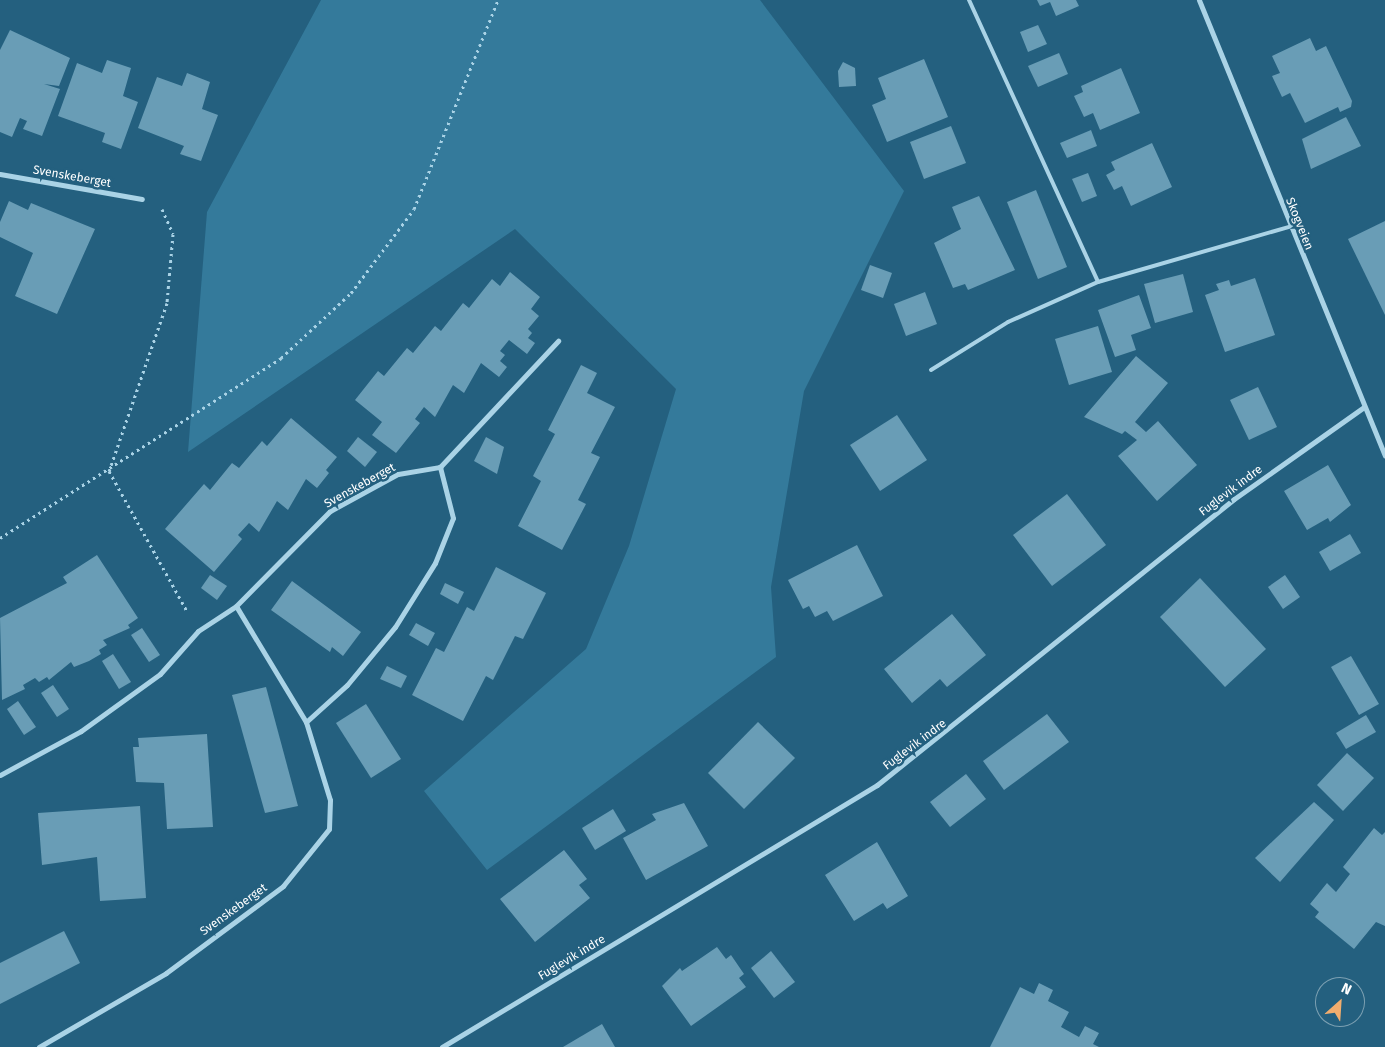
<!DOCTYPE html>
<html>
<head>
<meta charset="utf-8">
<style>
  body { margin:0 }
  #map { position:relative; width:1385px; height:1047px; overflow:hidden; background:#24607f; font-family:"Fira Sans",sans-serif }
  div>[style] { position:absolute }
  .green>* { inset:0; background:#347a9b }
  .building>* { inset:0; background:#699db6 }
  .path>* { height:3px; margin-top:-1.5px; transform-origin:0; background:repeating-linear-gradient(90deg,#aad3e6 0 2.5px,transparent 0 6.5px) }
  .lane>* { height:4px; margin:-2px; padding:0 2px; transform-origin:2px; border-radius:2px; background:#aad3e6 }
  .street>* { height:5px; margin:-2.5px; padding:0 2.5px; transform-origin:2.5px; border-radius:2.5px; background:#aad3e6 }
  span { translate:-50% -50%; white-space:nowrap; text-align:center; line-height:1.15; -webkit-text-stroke:5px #24607f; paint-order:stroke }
  .street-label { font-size:12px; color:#fff }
  .north { position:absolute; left:1315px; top:977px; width:50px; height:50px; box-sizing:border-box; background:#24607f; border:1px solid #7ca0b2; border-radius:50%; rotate:26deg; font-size:14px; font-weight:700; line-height:20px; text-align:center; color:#fff }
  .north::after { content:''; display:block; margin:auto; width:18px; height:22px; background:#f1ad6e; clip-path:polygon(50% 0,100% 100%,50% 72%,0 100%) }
</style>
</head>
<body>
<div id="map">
  <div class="green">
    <div style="clip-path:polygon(321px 0,760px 0,904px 191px,804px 391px,771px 587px,776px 657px,487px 870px,424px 791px,586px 649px,629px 546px,676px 389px,515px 229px,188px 452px,207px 212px)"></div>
  </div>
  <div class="building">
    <div style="clip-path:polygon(1037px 0,1076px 0,1079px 6px,1056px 16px,1050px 2px,1040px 6px)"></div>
    <div style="clip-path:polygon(1038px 25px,1047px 44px,1028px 52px,1020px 32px)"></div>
    <div style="clip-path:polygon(10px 30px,70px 58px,59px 86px,44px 84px,60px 89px,42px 136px,23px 129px,27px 121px,20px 118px,12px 137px,0 132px,0 50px)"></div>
    <div style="clip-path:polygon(1310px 38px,1316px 51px,1326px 46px,1352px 101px,1351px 107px,1340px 112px,1338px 107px,1305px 123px,1290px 93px,1282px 97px,1272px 76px,1280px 73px,1272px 56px)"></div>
    <div style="clip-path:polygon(1059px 53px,1068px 74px,1038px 87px,1028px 66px)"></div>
    <div style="clip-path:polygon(924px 59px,948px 117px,887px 142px,872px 105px,886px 99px,878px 78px)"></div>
    <div style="clip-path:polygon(107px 60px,131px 68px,123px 96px,138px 102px,121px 149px,102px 142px,105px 133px,58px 116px,77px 63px,102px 73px)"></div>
    <div style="clip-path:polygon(843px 62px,855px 68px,856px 86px,839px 87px,838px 71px)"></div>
    <div style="clip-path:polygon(1121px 68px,1140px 113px,1100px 130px,1093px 113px,1084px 117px,1074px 96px,1083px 92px,1081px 86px)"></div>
    <div style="clip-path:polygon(187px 73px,210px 82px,202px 109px,218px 115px,201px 161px,180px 154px,184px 146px,138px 128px,157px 77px,182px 86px)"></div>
    <div style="clip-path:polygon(1346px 117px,1361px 146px,1311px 169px,1302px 139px)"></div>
    <div style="clip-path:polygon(951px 126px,966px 163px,924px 179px,910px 142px)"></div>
    <div style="clip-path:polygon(1091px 130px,1097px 146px,1067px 158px,1060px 143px)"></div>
    <div style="clip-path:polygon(1152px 143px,1172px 187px,1131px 206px,1122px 186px,1114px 190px,1106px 175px,1115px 170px,1111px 162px)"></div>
    <div style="clip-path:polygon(1088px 173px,1097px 196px,1082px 202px,1072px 179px)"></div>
    <div style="clip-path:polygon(1036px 190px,1067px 267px,1038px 279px,1007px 202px)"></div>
    <div style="clip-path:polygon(979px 196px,1015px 270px,968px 290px,965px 284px,953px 288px,934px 243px,961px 229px,952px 207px)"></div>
    <div style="clip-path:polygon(9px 201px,28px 210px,31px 203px,95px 229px,57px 314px,15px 296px,33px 253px,0 237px,0 222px)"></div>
    <div style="clip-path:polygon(1385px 221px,1385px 315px,1348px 239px)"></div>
    <div style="clip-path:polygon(870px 265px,892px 273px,883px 298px,861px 290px)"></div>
    <div style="clip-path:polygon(510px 272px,540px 297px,531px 309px,539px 316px,528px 329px,532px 333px,528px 338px,535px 343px,527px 354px,509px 340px,500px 351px,505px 355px,500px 361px,507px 367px,499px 377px,481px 363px,464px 393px,453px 385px,435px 417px,424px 407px,415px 419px,420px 423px,396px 453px,372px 435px,382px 422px,355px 400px,378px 371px,384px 376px,407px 348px,413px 353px,435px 326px,441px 331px,463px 303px,469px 308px,492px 279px,500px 286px)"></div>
    <div style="clip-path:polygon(1183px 274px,1193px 312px,1155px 323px,1144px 284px)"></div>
    <div style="clip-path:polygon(1255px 278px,1275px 335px,1225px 352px,1205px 295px,1219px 290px,1216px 284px,1229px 280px,1231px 286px)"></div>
    <div style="clip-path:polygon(925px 292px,937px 324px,906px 336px,894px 304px)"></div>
    <div style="clip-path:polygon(1139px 295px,1151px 328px,1131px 335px,1136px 350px,1115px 357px,1098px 310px)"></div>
    <div style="clip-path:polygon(1098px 326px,1112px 372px,1069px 385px,1055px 339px)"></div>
    <div style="clip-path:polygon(1136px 356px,1168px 383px,1135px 422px,1146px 432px,1158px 421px,1197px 465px,1157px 501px,1118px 456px,1137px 440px,1125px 431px,1122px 434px,1084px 417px)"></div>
    <div style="clip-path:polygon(581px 365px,597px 373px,587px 393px,615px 407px,591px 453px,600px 457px,578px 500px,586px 504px,562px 550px,518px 526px,541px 481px,533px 476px,555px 434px,548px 430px)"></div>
    <div style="clip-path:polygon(1258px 387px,1277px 427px,1249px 440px,1230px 400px)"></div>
    <div style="clip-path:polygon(897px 415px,927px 460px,880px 491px,850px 445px)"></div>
    <div style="clip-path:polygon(291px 418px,337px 457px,326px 470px,329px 473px,317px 488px,306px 479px,288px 510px,277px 501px,259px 532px,249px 523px,238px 535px,242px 539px,214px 572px,165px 529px,204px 484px,210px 490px,232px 463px,239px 468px,262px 441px,267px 446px)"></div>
    <div style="clip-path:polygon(358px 437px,377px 452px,365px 467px,347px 451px)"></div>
    <div style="clip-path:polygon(486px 437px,504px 447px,497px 474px,474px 461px)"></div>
    <div style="clip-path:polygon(1328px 465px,1351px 505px,1330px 522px,1328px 518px,1307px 530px,1284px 491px)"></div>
    <div style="clip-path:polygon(1067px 494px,1106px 545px,1052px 586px,1013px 535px)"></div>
    <div style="clip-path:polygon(1350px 534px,1361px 553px,1330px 571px,1319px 552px)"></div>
    <div style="clip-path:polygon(857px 545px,883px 596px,833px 621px,827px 611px,815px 617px,809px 606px,803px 609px,788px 580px)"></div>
    <div style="clip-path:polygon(97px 555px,138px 618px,128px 625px,130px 628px,103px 640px,107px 645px,99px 650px,101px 654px,89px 661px,74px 667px,71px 662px,49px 680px,47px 677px,39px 682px,35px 678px,23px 685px,25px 689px,2px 700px,0 618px,67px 583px,63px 577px)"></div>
    <div style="clip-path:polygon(496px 567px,546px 593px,523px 639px,515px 636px,493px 680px,486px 676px,463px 721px,412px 695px,436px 648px,444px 652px,467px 607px,474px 611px)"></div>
    <div style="clip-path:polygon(210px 575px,227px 586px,217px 600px,201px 588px)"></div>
    <div style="clip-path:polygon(1285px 575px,1300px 597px,1283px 609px,1268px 587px)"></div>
    <div style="clip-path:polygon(1200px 578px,1266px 649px,1225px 687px,1160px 617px)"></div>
    <div style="clip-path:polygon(292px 581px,361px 632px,343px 656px,332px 647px,330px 652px,271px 610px)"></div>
    <div style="clip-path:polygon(445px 583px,464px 592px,458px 604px,440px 594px)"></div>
    <div style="clip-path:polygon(952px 614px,986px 655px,947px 687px,940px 679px,912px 703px,884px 669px)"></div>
    <div style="clip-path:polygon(416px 623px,435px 633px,428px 646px,409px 635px)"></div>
    <div style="clip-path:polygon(142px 628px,160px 655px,149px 662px,131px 635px)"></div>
    <div style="clip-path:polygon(113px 654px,131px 682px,119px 689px,102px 661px)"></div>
    <div style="clip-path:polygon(1351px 656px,1379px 704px,1359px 715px,1331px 667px)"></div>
    <div style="clip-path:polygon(387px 666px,407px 676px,401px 688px,380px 679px)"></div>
    <div style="clip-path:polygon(53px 685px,69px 709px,57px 717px,41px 693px)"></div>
    <div style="clip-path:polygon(266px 687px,298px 806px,265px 813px,232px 695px)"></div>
    <div style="clip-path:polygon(18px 701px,36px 727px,24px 735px,7px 709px)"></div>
    <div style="clip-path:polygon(366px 704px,401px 759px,371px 778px,336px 723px)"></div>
    <div style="clip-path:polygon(1047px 714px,1069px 742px,1004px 790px,983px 761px)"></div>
    <div style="clip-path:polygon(1366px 715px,1376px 732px,1346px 749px,1336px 733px)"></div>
    <div style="clip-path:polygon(758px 722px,795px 758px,744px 809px,708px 773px)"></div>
    <div style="clip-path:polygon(207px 734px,213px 827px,167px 829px,164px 783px,136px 782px,133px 747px,139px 747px,138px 738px)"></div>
    <div style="clip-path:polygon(1347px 753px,1374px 778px,1343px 811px,1317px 785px)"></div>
    <div style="clip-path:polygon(966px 774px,986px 799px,950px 827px,930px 802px)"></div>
    <div style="clip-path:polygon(1314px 802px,1334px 820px,1280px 882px,1255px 858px)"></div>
    <div style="clip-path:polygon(684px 803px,708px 846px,646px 880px,623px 838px,656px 820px,652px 814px)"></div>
    <div style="clip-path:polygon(140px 806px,146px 898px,100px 901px,97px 857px,42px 865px,38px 813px)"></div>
    <div style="clip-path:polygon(613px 809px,626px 831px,595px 850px,582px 828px)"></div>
    <div style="clip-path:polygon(1374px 828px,1382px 835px,1385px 832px,1385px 926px,1376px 922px,1354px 949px,1315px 917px,1319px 912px,1310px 904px,1327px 883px,1336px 892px,1350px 874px,1343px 867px)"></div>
    <div style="clip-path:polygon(877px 842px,908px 896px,887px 909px,883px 903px,854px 921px,825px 875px)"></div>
    <div style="clip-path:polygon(564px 850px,587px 879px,579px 885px,590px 898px,535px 942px,500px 899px)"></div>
    <div style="clip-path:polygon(64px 931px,80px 963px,0 1004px,0 963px)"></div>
    <div style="clip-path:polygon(717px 947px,726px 959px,731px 955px,744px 974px,739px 978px,746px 987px,691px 1026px,662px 986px,680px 968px,682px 971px)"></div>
    <div style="clip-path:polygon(771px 951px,795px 982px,774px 998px,751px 968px)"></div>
    <div style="clip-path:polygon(1039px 983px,1053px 990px,1048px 1001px,1069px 1012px,1061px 1027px,1079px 1037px,1085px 1026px,1099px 1033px,1093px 1044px,1099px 1047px,990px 1047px,1020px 987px,1034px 994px)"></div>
    <div style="clip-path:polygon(602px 1024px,615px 1047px,563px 1047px)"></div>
  </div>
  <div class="path">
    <div style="left:162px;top:209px;width:27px;rotate:66deg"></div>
    <div style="left:173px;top:234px;width:69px;rotate:95deg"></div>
    <div style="left:167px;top:303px;width:178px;rotate:109deg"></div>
    <div style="left:109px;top:471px;width:160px;rotate:60.9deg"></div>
    <div style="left:0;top:538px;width:334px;rotate:-32.6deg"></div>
    <div style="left:281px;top:358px;width:96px;rotate:-42.9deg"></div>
    <div style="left:351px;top:293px;width:105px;rotate:-53.1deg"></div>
    <div style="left:414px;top:209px;width:225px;rotate:-68.1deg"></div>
  </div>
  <div class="lane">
    <div style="left:969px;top:0;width:310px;rotate:65.4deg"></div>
    <div style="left:931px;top:370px;width:91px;rotate:-31.9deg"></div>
    <div style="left:1008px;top:322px;width:98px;rotate:-24deg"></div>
    <div style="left:1098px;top:282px;width:199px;rotate:-16.1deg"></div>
  </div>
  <div class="street">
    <div style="left:1199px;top:0;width:492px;rotate:67.8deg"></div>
    <div style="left:0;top:174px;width:144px;rotate:10deg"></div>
    <div style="left:306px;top:722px;width:55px;rotate:-42.1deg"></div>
    <div style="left:347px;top:685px;width:75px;rotate:-50.4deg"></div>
    <div style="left:395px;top:627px;width:75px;rotate:-58deg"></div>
    <div style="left:435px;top:563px;width:48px;rotate:-68.2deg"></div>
    <div style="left:453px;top:518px;width:53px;rotate:-104.3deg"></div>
    <div style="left:0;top:775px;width:92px;rotate:-28.5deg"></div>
    <div style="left:81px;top:731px;width:97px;rotate:-35.8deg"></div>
    <div style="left:160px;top:674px;width:57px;rotate:-48.5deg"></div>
    <div style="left:198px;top:631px;width:45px;rotate:-33.3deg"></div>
    <div style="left:236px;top:606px;width:134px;rotate:-45.3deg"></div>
    <div style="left:330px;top:511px;width:77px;rotate:-28.6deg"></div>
    <div style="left:398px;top:474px;width:43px;rotate:-9.5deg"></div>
    <div style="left:440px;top:467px;width:173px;rotate:-46.9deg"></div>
    <div style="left:39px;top:1047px;width:147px;rotate:-30.2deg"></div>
    <div style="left:166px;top:973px;width:146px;rotate:-36.6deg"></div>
    <div style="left:283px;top:886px;width:73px;rotate:-51.1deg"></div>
    <div style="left:329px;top:829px;width:29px;rotate:-88deg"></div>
    <div style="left:330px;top:800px;width:82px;rotate:-107.1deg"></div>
    <div style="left:306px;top:722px;width:135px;rotate:-121.1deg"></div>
    <div style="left:442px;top:1047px;width:508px;rotate:-31.06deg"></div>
    <div style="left:877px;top:785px;width:457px;rotate:-38.7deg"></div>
    <div style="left:1234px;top:499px;width:159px;rotate:-35.3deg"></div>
  </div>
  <div class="street-label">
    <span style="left:72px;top:177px;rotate:10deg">Svenskeberget</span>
    <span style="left:1299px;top:224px;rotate:68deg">Skogveien</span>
    <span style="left:360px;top:486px;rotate:-29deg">Svenskeberget</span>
    <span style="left:1231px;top:491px;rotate:-37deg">Fuglevik indre</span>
    <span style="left:915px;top:745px;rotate:-37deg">Fuglevik indre</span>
    <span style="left:234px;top:910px;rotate:-36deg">Svenskeberget</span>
    <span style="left:572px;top:958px;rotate:-31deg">Fuglevik indre</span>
  </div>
  <div class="north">N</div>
</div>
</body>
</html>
